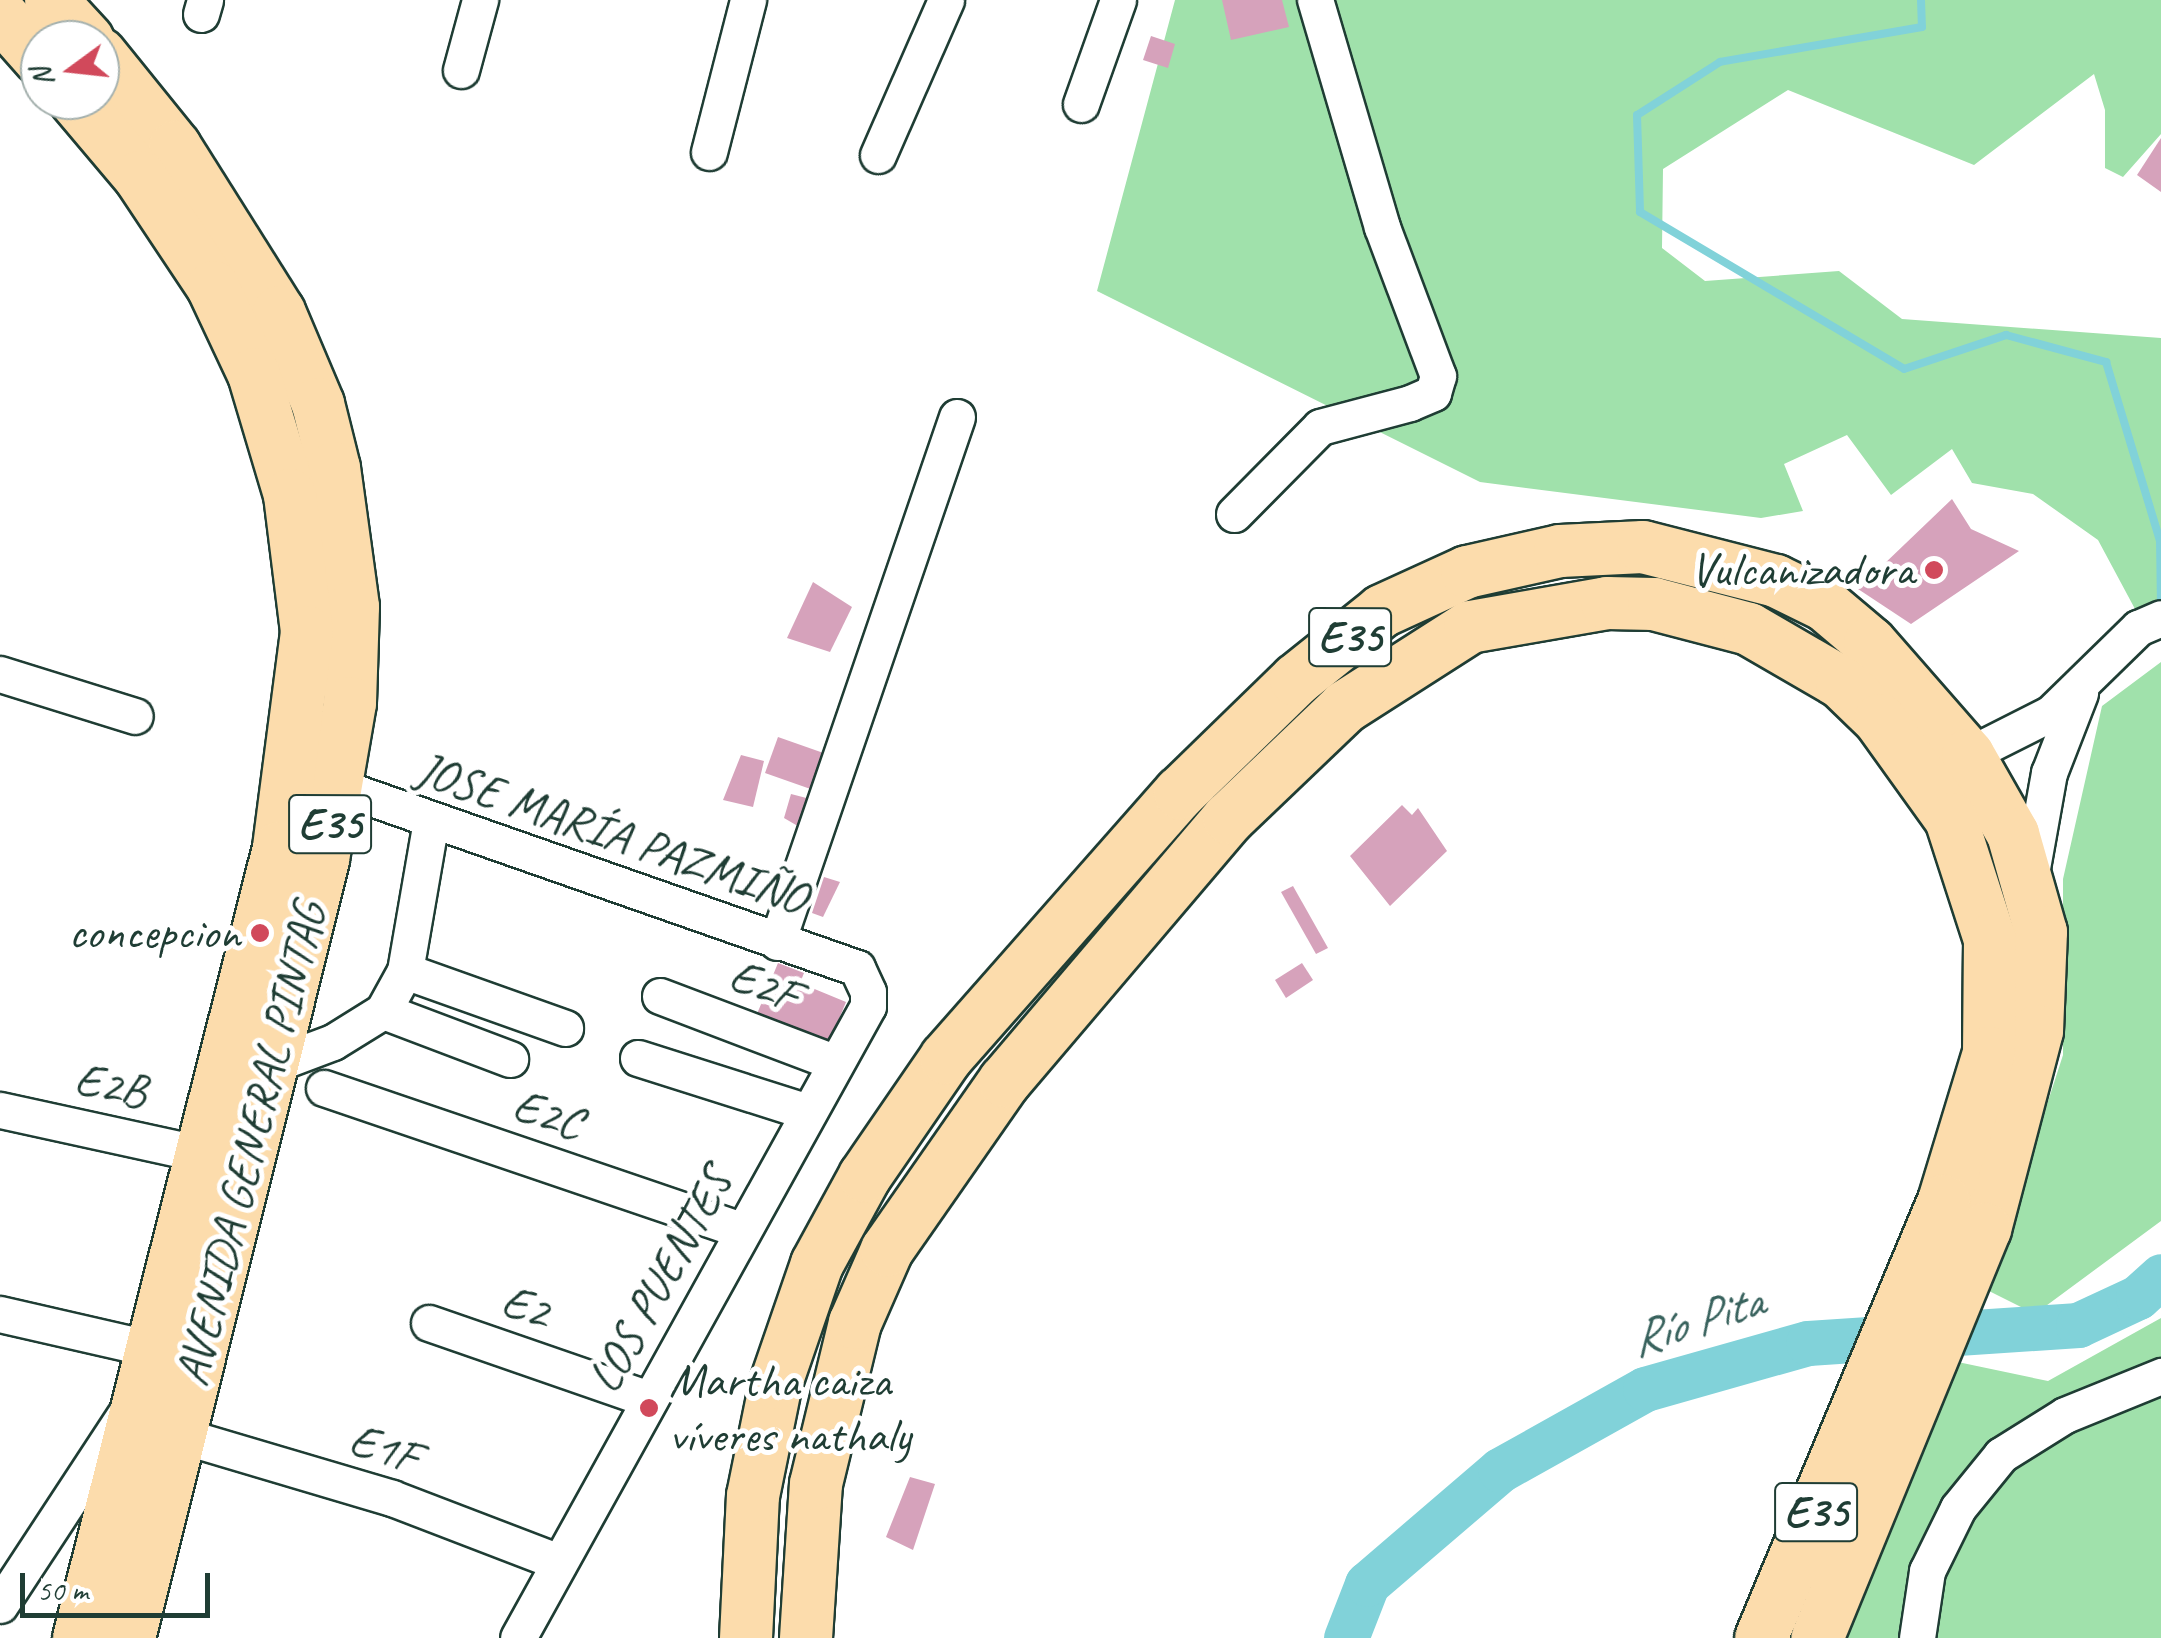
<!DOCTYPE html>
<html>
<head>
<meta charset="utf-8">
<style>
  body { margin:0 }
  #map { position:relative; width:2161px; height:1638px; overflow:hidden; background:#fff; font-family:Caveat,sans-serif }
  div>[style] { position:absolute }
  .green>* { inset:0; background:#a0e1ab }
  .stream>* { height:8px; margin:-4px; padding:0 4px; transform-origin:4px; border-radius:4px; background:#81d2d9 }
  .river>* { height:45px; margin:-22.5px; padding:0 22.5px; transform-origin:22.5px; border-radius:22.5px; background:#81d2d9 }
  .building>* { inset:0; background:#d6a2bb }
  .roads { filter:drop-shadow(2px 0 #1f3d34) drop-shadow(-2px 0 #1f3d34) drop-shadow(0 2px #1f3d34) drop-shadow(0 -2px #1f3d34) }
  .minor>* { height:35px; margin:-17.5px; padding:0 17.5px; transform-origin:17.5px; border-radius:17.5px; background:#fff }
  .highway>* { height:52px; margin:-26px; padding:0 26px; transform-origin:26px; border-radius:26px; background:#fcdcac }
  .dots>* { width:28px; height:28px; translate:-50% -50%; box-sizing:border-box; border:5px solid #fff; border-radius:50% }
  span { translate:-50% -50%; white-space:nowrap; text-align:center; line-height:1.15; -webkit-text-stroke:10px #fff; paint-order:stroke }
  .shield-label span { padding:2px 8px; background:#fff; border:2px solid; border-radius:8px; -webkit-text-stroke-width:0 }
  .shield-label { font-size:45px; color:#1f3d34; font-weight:700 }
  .poi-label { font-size:48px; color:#1f3d34 }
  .right { translate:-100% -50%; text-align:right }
  .left { translate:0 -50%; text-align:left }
  .street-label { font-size:48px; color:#1f3d34 }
  .water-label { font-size:50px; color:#38625d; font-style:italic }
  .north { position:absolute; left:20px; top:20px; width:100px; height:100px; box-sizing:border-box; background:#fff; border:2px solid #a5b1ae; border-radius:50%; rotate:255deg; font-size:28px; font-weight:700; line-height:40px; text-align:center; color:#1f3d34 }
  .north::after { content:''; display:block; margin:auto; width:35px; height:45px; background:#d1495b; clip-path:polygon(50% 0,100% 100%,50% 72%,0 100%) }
  .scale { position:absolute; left:20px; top:1573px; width:190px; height:45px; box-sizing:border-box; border:5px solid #1f3d34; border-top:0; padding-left:12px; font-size:30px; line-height:35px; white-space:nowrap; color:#1f3d34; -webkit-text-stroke:8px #fff; paint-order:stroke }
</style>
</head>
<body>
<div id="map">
  <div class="green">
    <div style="clip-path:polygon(1175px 0,2161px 0,2161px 134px,2123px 177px,2105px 168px,2105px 110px,2094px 74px,1974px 165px,1788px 90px,1663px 169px,1662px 248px,1705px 281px,1839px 271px,1902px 319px,2161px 338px,2161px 608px,2135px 609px,2098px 540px,2033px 494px,1972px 483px,1952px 449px,1891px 495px,1847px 435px,1784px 464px,1803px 511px,1761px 518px,1480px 482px,1097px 291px)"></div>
    <div style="clip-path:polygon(2161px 662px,2161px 1221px,2035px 1314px,1987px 1290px,2063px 1055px,2063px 879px,2102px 706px)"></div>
    <div style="clip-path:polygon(2161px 1318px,2161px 1638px,1830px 1638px,1953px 1361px,2048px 1381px)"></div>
  </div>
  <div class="stream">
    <div style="left:1921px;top:0;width:27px;rotate:88deg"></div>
    <div style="left:1922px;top:27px;width:205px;rotate:170.2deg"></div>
    <div style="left:1720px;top:62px;width:98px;rotate:147.4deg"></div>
    <div style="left:1637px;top:115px;width:97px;rotate:88.2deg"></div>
    <div style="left:1640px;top:212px;width:307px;rotate:30.7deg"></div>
    <div style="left:1904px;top:369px;width:108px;rotate:-18.4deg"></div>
    <div style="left:2006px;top:335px;width:104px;rotate:15.1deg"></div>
    <div style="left:2106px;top:362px;width:187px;rotate:73.2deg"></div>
    <div style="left:2160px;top:541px;width:66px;rotate:89.1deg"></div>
  </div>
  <div class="river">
    <div style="left:1346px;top:1638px;width:58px;rotate:-68.7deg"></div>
    <div style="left:1367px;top:1584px;width:175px;rotate:-40.6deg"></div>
    <div style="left:1500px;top:1470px;width:166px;rotate:-29.2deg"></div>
    <div style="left:1645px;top:1389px;width:169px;rotate:-15.8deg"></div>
    <div style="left:1808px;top:1343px;width:271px;rotate:-3.8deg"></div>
    <div style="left:2078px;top:1325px;width:66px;rotate:-25deg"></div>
    <div style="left:2138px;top:1297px;width:31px;rotate:-42deg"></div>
  </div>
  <div class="building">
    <div style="clip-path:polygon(1222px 0,1282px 0,1289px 27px,1231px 40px)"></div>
    <div style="clip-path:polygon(1151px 36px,1175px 44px,1168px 68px,1143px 60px)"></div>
    <div style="clip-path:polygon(2161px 138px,2161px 192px,2137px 175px)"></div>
    <div style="clip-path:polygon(1952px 499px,1971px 529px,2019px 551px,1911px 624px,1858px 589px)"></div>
    <div style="clip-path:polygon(813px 582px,852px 607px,830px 652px,787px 638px)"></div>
    <div style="clip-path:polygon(778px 737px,832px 756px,819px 792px,765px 773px)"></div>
    <div style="clip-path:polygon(741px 755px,764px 761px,753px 807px,723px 800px)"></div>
    <div style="clip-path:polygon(791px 794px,818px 801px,808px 832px,784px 818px)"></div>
    <div style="clip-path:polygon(1402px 805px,1412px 815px,1418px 808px,1447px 851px,1390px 906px,1350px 856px)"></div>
    <div style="clip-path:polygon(824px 877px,840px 882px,823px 917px,812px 913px)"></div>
    <div style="clip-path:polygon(1293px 886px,1328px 948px,1316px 954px,1281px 892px)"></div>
    <div style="clip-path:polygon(778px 963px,804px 973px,800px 983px,846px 1002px,824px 1055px,752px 1026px)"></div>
    <div style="clip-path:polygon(1302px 963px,1313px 980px,1286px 998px,1275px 980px)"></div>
    <div style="clip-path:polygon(910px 1477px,935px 1484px,913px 1550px,886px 1537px)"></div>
  </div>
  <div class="roads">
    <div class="minor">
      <div style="left:201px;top:14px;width:15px;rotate:-74deg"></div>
      <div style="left:461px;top:70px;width:73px;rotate:-74.8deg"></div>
      <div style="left:1081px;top:104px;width:110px;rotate:-70.4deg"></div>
      <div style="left:709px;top:152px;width:157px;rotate:-75.6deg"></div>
      <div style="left:878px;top:155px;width:169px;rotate:-66.3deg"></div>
      <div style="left:1234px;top:514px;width:122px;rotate:-45.3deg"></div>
      <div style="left:1320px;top:427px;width:93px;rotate:-14.9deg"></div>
      <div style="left:1410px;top:403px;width:25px;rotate:-23deg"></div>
      <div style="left:1433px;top:393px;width:18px;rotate:-74deg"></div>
      <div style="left:1438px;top:376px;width:159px;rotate:-110.6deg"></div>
      <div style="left:1382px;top:227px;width:237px;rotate:-106.4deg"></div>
      <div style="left:0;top:674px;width:141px;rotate:17.3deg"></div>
      <div style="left:1968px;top:755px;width:93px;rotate:-26.8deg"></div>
      <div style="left:2051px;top:713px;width:122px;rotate:-44.3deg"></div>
      <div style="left:2138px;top:628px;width:25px;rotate:-23deg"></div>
      <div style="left:337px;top:786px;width:551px;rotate:19.29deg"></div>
      <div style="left:857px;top:968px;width:26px;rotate:65deg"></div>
      <div style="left:868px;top:992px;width:14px;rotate:90deg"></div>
      <div style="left:868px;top:1006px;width:722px;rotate:118.98deg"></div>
      <div style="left:2032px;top:868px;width:97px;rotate:-79.9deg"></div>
      <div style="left:2049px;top:773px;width:86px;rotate:-68.8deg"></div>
      <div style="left:777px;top:942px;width:555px;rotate:-71.08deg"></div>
      <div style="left:405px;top:971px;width:170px;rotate:19.6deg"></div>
      <div style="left:660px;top:996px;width:188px;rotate:20.8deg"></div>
      <div style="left:383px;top:1011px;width:136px;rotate:20.7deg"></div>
      <div style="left:638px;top:1058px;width:178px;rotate:17.6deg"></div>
      <div style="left:269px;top:1066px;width:68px;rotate:-20.6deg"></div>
      <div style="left:333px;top:1042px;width:59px;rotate:-31.8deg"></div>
      <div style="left:383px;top:1011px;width:46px;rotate:-61.2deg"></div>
      <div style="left:405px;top:971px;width:153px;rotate:-80.2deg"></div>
      <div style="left:324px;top:1088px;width:441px;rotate:18.8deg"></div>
      <div style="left:0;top:1110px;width:207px;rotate:12.3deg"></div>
      <div style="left:0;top:1314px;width:157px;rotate:12.9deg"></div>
      <div style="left:429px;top:1323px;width:232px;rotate:19.1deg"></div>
      <div style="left:176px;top:1434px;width:225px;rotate:16.5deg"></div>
      <div style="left:392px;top:1498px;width:179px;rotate:21deg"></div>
      <div style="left:0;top:1605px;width:226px;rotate:-56.7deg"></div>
      <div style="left:1917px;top:1638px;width:68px;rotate:-81.5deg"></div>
      <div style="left:1927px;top:1571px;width:70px;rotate:-63.8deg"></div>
      <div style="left:1958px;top:1508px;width:68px;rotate:-50.9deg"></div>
      <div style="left:2001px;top:1455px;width:75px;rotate:-32deg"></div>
      <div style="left:2065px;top:1415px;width:104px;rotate:-22.1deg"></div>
    </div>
    <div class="highway">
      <div style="left:51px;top:0;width:54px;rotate:47.2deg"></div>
      <div style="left:0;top:14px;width:60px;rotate:48.4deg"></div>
      <div style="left:100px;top:54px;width:119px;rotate:51.1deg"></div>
      <div style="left:175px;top:147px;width:195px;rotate:57.8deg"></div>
      <div style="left:279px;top:312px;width:100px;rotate:67deg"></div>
      <div style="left:318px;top:404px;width:66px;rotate:76deg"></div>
      <div style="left:334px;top:468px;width:140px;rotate:82.2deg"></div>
      <div style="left:353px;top:607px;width:96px;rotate:91.8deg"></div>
      <div style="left:350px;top:703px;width:159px;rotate:99.8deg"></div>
      <div style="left:323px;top:860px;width:802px;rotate:104deg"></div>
      <div style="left:75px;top:100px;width:101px;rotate:49.8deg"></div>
      <div style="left:140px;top:177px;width:132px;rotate:56.4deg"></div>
      <div style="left:213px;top:287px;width:96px;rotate:64.8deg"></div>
      <div style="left:254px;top:374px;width:126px;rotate:73.4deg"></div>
      <div style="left:290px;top:495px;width:138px;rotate:82.9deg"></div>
      <div style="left:307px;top:632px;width:218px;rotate:97.4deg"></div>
      <div style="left:279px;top:848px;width:815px;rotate:104.21deg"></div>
      <div style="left:746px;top:1638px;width:142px;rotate:-87.2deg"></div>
      <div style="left:753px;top:1496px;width:115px;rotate:-78.5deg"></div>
      <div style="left:776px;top:1383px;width:126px;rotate:-71deg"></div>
      <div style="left:817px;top:1264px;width:100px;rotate:-61.4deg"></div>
      <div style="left:865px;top:1176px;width:143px;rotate:-55.5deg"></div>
      <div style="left:946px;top:1058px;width:354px;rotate:-48.6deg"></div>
      <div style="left:1180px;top:793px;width:162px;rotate:-44.2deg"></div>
      <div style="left:1296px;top:680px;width:110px;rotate:-38.7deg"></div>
      <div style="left:1382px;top:611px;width:94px;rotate:-24.6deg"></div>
      <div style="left:1467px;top:572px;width:95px;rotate:-12.7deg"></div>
      <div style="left:1560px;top:551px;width:83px;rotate:-2.8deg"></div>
      <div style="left:1643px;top:547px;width:137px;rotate:14.3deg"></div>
      <div style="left:1776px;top:581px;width:55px;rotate:26.1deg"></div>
      <div style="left:1825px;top:605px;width:59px;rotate:40.2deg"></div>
      <div style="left:1870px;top:643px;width:149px;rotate:48.8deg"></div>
      <div style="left:1968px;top:755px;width:91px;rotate:60.3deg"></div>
      <div style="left:2013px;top:834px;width:102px;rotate:74.1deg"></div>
      <div style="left:2041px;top:932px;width:99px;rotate:92.3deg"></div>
      <div style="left:2037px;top:1031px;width:205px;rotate:104.7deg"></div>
      <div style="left:1985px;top:1229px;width:442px;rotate:112.3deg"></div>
      <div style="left:806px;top:1638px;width:154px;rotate:-86.3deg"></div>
      <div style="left:816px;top:1484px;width:166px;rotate:-76.4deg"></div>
      <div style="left:855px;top:1323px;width:80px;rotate:-66.3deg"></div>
      <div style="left:887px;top:1250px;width:206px;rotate:-55.1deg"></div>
      <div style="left:1005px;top:1081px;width:345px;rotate:-49.6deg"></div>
      <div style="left:1229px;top:818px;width:161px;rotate:-43.7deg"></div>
      <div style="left:1345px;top:707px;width:148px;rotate:-32.6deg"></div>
      <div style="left:1470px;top:627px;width:139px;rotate:-9.9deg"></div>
      <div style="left:1607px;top:603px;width:47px;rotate:1.2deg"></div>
      <div style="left:1654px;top:604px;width:98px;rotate:14.7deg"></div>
      <div style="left:1749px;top:629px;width:108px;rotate:30.1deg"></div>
      <div style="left:1842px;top:683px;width:53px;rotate:44.2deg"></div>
      <div style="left:1880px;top:720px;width:122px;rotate:54.4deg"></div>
      <div style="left:1951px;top:819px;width:127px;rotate:72.1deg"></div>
      <div style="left:1990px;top:940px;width:113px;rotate:90.5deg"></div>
      <div style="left:1989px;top:1053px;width:155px;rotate:106.9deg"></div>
      <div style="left:1944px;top:1201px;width:474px;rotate:112.7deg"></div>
    </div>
  </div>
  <div class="dots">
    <div style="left:1934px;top:570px;background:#d1495b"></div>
    <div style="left:260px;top:933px;background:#d1495b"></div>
    <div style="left:649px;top:1408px;background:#d1495b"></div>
  </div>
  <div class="shield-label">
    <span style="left:1350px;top:637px">E35</span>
    <span style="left:330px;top:824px">E35</span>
    <span style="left:1816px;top:1512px">E35</span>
  </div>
  <div class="poi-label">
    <span class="right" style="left:1914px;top:570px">Vulcanizadora</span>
    <span class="right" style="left:240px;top:933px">concepcion</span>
    <span class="left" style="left:669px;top:1408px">Martha caiza<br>víveres nathaly</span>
  </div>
  <div class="street-label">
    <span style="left:612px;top:833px;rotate:19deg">JOSE MARÍA PAZMIÑO</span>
    <span style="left:764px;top:985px;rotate:21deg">E2F</span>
    <span style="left:111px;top:1085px;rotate:12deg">E2B</span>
    <span style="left:548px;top:1114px;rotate:19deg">E2C</span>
    <span style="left:250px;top:1144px;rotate:-76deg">AVENIDA GENERAL PINTAG</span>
    <span style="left:660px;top:1280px;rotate:-61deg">LOS PUENTES</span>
    <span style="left:526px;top:1306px;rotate:19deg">E2</span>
    <span style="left:384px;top:1448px;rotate:18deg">E1F</span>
  </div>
  <div class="water-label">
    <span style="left:1696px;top:1320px;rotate:-18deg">Río Pita</span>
  </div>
  <div class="north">N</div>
  <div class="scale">50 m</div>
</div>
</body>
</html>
